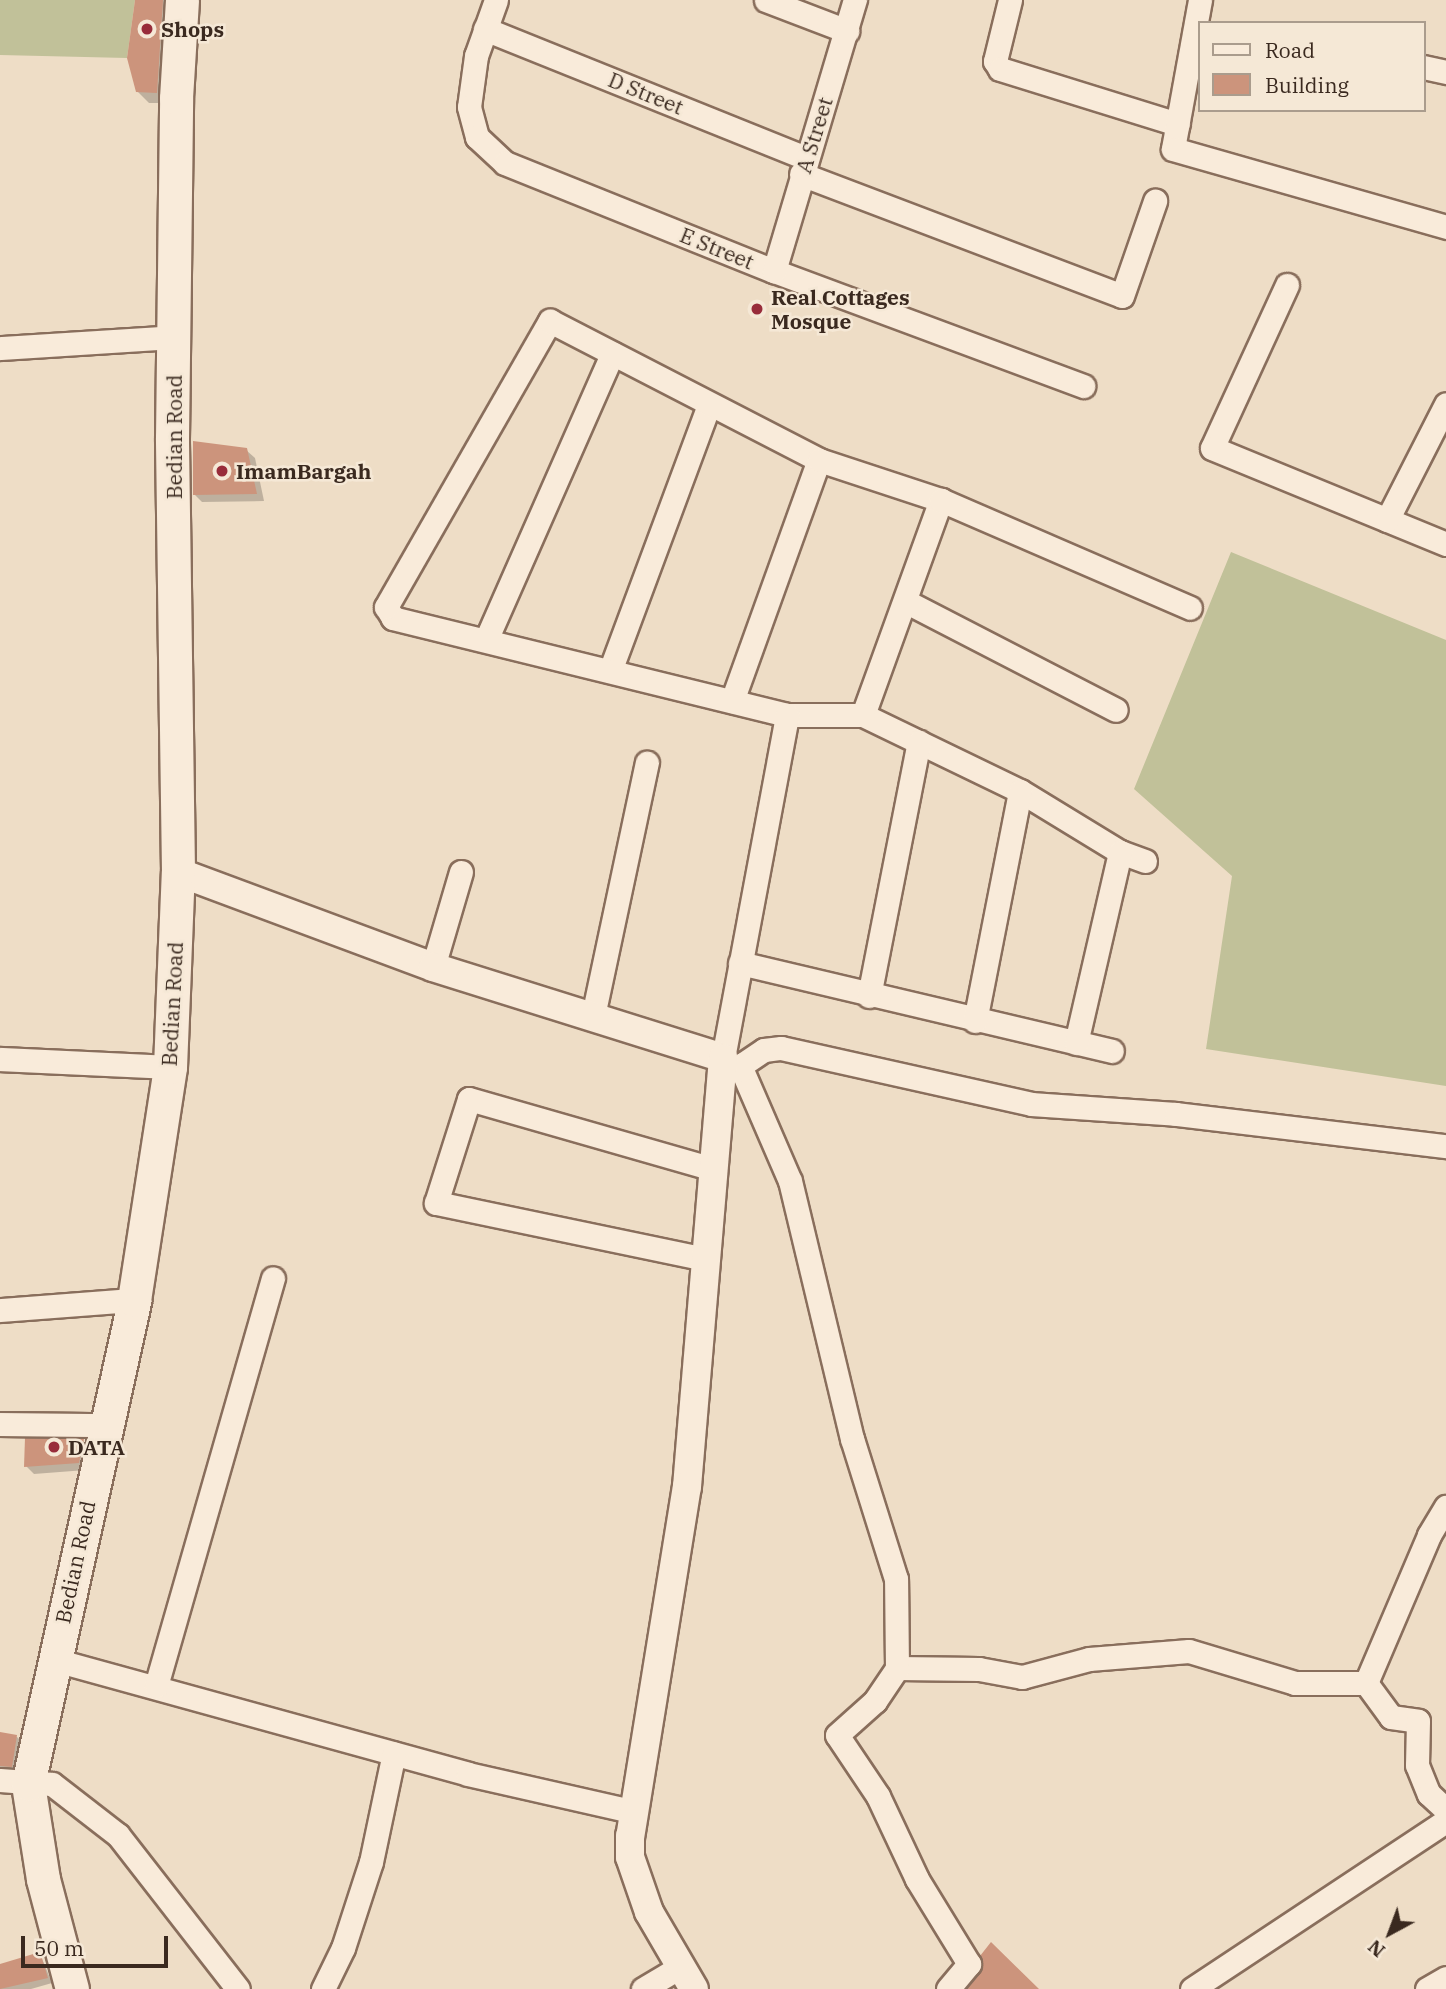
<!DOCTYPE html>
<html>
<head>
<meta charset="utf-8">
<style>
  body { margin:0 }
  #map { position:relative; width:1446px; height:1989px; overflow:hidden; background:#eeddc6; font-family:"IBM Plex Serif",serif }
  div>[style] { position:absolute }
  .cemetery>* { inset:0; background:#c1c199 }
  .shadow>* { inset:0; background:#0003 }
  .building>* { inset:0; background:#cc947c }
  .roads { filter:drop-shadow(2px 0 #896e5c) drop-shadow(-2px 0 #896e5c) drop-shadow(0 2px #896e5c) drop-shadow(0 -2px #896e5c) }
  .minor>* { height:23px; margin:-11.5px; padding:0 11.5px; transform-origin:11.5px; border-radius:11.5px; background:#f9ebda }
  .tertiary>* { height:28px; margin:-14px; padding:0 14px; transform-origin:14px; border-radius:14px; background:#f9ebda }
  .secondary>* { height:33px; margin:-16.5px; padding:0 16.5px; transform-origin:16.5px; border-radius:16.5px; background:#f9ebda }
  .dots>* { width:19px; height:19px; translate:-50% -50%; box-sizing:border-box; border:4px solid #f5e8d6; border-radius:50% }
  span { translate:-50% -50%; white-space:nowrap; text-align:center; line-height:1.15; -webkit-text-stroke:5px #f5e8d6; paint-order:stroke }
  .poi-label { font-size:21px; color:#3a291f; font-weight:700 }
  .left { translate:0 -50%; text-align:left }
  .street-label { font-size:21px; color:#3a291f }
  .legend { position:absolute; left:1198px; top:21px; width:228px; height:91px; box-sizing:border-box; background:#f5e8d6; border:2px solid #aa9c8d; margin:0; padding:9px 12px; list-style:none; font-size:21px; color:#3a291f }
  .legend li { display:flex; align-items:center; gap:14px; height:35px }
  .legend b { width:35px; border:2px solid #aa9c8d }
  .north { position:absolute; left:1355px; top:1898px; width:70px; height:70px; -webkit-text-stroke:5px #f5e8d6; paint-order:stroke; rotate:221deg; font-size:19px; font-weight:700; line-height:28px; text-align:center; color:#3a291f }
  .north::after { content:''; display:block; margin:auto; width:24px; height:32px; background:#3a291f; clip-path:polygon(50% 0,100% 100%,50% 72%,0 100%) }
  .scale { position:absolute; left:21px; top:1936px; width:147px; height:32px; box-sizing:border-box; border:4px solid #3a291f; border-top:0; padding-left:9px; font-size:21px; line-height:24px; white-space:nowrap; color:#3a291f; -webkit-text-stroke:5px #f5e8d6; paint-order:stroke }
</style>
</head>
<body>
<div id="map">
  <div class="cemetery">
    <div style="clip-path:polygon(0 0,135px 0,127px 58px,0 55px)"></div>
    <div style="clip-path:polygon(1231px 552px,1446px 640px,1446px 1086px,1206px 1049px,1232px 876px,1134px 789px)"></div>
  </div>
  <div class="shadow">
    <div style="clip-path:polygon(136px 0,176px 0,167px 103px,149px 103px,138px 92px)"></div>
    <div style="clip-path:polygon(246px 450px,255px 458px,264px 501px,202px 502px,194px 494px)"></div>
    <div style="clip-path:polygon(83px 1441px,91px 1448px,86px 1470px,34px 1474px,26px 1466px)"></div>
    <div style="clip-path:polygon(0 1734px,17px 1737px,25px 1745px,19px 1774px,0 1779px)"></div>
    <div style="clip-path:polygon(40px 1954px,52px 1983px,31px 1989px,0 1989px,0 1966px)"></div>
  </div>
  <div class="building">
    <div style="clip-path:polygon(135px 0,163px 0,157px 93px,136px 92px,127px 58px)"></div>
    <div style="clip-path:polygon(193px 441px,247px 448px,257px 494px,193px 495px)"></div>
    <div style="clip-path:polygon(25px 1438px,84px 1439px,79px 1463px,24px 1467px)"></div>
    <div style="clip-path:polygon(0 1732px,17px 1735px,12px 1767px,0 1766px)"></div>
    <div style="clip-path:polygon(991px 1942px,1039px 1989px,966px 1989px,980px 1972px,980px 1956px)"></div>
    <div style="clip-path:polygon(40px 1952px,48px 1978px,0 1989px,0 1964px)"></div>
  </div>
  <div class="roads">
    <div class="minor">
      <div style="left:496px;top:0;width:59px;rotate:109.7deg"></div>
      <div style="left:476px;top:56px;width:51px;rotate:97.8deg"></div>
      <div style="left:469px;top:107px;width:31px;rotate:75deg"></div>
      <div style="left:477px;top:137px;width:38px;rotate:43deg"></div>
      <div style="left:505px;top:163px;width:290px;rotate:21.9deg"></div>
      <div style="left:774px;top:271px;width:330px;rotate:20.4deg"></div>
      <div style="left:766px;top:0;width:87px;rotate:20.9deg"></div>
      <div style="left:1010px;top:0;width:63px;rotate:103.8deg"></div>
      <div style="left:995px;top:61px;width:9px;rotate:58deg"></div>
      <div style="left:1000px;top:69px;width:186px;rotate:17.2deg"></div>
      <div style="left:1200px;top:0;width:151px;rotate:100.3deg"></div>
      <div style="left:1173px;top:149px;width:284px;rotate:15.9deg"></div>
      <div style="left:485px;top:29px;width:346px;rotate:21.9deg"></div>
      <div style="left:1423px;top:67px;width:24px;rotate:12deg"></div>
      <div style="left:801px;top:174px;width:343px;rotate:20.8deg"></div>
      <div style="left:1122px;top:296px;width:101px;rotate:-70.8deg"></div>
      <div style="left:774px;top:271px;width:283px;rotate:-73.4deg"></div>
      <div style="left:1287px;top:285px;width:179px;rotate:114.7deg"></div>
      <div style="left:1212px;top:448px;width:253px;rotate:22.3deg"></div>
      <div style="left:0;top:348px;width:174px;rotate:-3.6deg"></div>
      <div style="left:1387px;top:520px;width:130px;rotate:-63deg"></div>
      <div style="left:905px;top:601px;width:237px;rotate:27.3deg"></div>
      <div style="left:486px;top:640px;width:313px;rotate:-66.2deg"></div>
      <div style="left:610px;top:671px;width:284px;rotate:-69.6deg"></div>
      <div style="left:732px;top:701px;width:256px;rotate:-70.2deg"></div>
      <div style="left:863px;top:715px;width:229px;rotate:-70.1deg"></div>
      <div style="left:1145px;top:861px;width:27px;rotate:-160deg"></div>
      <div style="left:1120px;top:852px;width:117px;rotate:-148.6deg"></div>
      <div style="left:1020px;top:791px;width:174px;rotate:-154.2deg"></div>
      <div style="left:863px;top:715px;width:76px;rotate:180deg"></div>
      <div style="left:787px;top:715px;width:406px;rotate:-166.2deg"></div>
      <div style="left:393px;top:618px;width:13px;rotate:-122deg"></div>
      <div style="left:386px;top:607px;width:330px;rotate:-60.2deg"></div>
      <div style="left:550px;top:321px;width:303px;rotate:27.3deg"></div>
      <div style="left:819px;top:460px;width:128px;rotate:18.2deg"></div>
      <div style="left:941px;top:500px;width:271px;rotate:23.4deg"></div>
      <div style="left:740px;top:963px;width:382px;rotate:13.3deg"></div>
      <div style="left:433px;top:967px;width:99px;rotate:-73.6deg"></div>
      <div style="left:869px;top:996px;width:259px;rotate:-78.9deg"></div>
      <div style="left:593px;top:1016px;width:259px;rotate:-78deg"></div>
      <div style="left:975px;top:1021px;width:234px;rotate:-78.9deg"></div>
      <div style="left:1076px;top:1043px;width:196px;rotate:-77deg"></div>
      <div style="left:723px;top:1058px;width:349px;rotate:-79.4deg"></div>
      <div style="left:0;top:1059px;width:170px;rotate:2.7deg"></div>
      <div style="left:705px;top:1259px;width:275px;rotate:-168.2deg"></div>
      <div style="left:436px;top:1203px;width:109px;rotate:-72.4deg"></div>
      <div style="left:469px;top:1099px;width:254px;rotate:16deg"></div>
      <div style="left:0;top:1310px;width:134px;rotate:-4.3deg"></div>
      <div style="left:0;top:1424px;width:103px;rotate:0.6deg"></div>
      <div style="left:55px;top:1660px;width:428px;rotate:15.4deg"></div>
      <div style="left:468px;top:1774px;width:167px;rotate:12.8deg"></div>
      <div style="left:897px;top:1668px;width:82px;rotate:0.7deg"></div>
      <div style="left:979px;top:1669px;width:44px;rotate:10.5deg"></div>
      <div style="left:1022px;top:1677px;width:69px;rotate:-15deg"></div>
      <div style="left:1089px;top:1659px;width:100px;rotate:-4.6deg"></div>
      <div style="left:1189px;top:1651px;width:111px;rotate:16.8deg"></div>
      <div style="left:1295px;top:1683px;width:71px"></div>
      <div style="left:1366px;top:1683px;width:161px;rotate:-66.9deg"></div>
      <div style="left:1429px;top:1535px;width:33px;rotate:-59deg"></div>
      <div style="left:1366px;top:1683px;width:42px;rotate:53.7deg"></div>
      <div style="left:1391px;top:1717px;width:27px;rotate:8deg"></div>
      <div style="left:1418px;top:1721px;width:44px;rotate:91.3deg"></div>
      <div style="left:1417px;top:1765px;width:31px;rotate:68deg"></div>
      <div style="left:1429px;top:1794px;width:23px;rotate:43deg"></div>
      <div style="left:156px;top:1686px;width:424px;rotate:-74deg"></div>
      <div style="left:0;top:1780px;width:52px;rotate:4.4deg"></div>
      <div style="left:52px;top:1784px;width:83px;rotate:37.7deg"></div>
      <div style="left:118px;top:1835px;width:195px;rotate:52.1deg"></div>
      <div style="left:323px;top:1989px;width:46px;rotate:-64deg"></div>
      <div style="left:343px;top:1948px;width:90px;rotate:-72deg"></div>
      <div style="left:371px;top:1862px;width:111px;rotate:-78.1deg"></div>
      <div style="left:643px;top:1989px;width:43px;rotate:-30.7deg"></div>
      <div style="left:948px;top:1989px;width:33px;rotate:-50deg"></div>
      <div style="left:969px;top:1964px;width:100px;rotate:-121.5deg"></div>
      <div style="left:917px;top:1879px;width:92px;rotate:-115.2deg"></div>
      <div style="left:878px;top:1796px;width:73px;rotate:-123.9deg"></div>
      <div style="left:837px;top:1735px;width:51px;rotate:-41.8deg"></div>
      <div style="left:875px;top:1701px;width:40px;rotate:-56deg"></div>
      <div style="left:897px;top:1668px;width:89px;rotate:-90.6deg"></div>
      <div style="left:896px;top:1579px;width:147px;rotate:-107.4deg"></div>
      <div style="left:852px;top:1439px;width:265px;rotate:-103.5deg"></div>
      <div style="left:790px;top:1181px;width:121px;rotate:-113.4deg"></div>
      <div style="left:742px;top:1070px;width:6px;rotate:-81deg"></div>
      <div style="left:743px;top:1064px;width:25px;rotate:-34deg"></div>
      <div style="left:764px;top:1050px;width:17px;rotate:-7deg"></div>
      <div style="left:781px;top:1048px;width:256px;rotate:12.6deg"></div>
      <div style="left:1031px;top:1104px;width:145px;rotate:3.9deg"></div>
      <div style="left:1176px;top:1114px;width:272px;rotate:6.8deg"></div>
      <div style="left:1192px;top:1989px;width:305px;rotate:-33.5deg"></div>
      <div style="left:1427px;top:1989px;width:22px;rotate:-30deg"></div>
    </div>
    <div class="tertiary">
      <div style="left:178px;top:872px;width:272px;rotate:20.4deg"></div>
      <div style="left:433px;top:967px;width:304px;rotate:17.4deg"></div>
      <div style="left:723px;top:1058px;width:430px;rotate:94.8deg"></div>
      <div style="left:687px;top:1486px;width:355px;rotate:99.2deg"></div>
      <div style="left:630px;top:1836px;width:21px;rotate:90deg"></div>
      <div style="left:630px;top:1857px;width:58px;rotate:70.9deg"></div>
      <div style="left:649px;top:1912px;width:89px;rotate:59.7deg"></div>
    </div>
    <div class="secondary">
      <div style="left:72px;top:1989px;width:114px;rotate:-104.8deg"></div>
      <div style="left:43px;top:1879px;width:96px;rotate:-99deg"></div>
      <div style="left:28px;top:1784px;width:495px;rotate:-77.6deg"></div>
      <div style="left:134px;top:1300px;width:236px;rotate:-81.2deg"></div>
      <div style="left:170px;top:1067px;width:195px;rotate:-87.7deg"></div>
      <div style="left:178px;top:872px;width:434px;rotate:-90.8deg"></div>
      <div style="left:172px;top:438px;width:340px;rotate:-89.3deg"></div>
      <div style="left:176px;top:98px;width:98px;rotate:-86.5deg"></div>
    </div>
  </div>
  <div class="dots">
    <div style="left:147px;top:29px;background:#982c3a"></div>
    <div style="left:757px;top:309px;background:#982c3a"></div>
    <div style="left:222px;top:471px;background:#982c3a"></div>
    <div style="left:54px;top:1447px;background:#982c3a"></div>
  </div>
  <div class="poi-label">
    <span class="left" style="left:161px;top:29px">Shops</span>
    <span class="left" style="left:771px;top:309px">Real Cottages<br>Mosque</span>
    <span class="left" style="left:236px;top:471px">ImamBargah</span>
    <span class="left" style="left:68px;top:1447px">DATA</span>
  </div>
  <div class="street-label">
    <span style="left:646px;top:93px;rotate:22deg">D Street</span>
    <span style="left:814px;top:135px;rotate:-73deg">A Street</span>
    <span style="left:717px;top:248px;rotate:22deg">E Street</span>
    <span style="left:174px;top:437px;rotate:-90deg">Bedian Road</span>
    <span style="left:172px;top:1004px;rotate:-87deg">Bedian Road</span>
    <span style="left:75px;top:1562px;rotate:-78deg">Bedian Road</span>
  </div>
  <ul class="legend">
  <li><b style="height:9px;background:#f9ebda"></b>Road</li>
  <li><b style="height:19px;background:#cc947c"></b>Building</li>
  </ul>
  <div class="north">N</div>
  <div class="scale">50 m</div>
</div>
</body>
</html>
